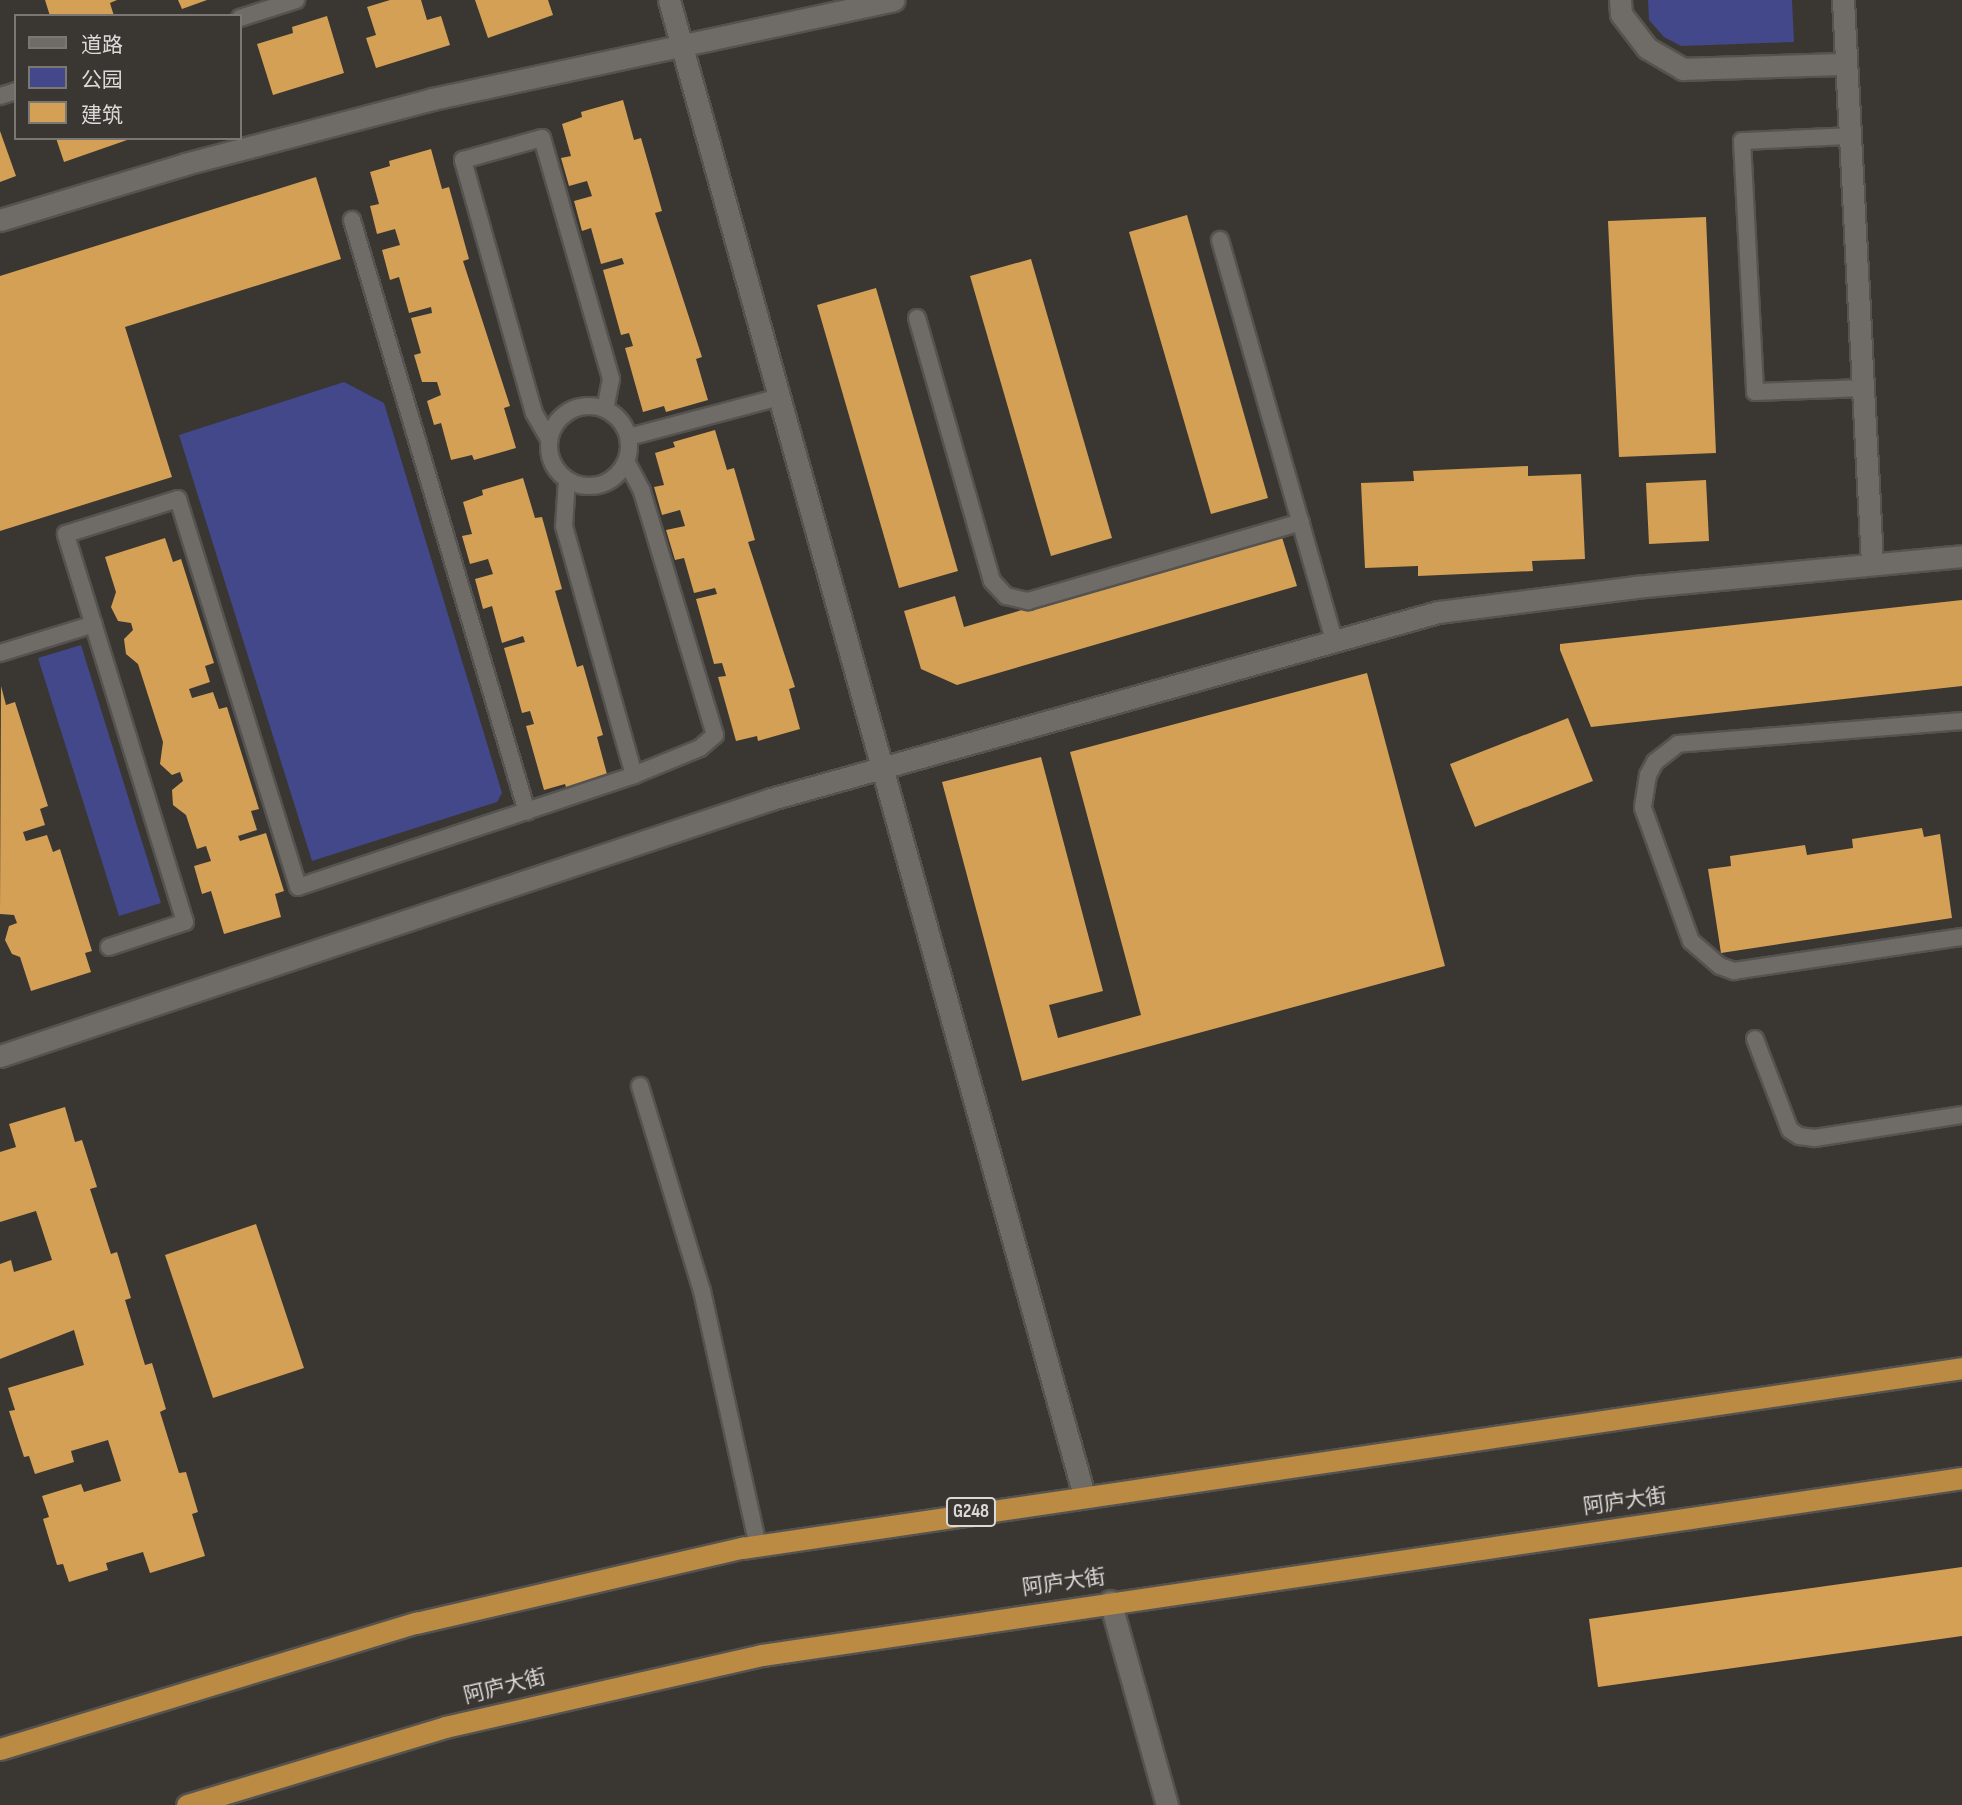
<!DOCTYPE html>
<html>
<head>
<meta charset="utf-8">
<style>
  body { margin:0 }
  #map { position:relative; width:1962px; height:1805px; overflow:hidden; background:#3a3632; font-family:"Sofia Sans Condensed","Noto Sans SC",sans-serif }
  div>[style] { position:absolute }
  .green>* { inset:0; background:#424889 }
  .building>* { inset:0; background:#d3a056 }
  .roads { filter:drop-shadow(2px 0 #55534f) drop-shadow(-2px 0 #55534f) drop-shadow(0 2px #55534f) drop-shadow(0 -2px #55534f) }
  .lane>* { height:16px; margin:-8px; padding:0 8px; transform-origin:8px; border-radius:8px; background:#6f6b67 }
  .lane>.ring { margin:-8px; padding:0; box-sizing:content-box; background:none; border:16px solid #6f6b67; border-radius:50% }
  .street>* { height:21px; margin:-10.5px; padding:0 10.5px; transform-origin:10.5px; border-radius:10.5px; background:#6f6b67 }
  .secondary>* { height:21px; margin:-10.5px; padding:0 10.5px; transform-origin:10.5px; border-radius:10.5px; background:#6f6b67 }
  .highway>* { height:21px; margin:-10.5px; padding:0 10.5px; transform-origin:10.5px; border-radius:10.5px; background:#bb8b44 }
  span { translate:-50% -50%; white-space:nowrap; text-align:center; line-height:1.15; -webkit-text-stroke:7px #3a3632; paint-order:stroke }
  .shield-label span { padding:2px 5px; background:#3a3632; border:2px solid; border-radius:5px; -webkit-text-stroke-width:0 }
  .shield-label { font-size:19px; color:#dcdad8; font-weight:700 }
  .street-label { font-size:21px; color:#dcdad8 }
  .legend { position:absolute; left:14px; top:14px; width:228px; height:126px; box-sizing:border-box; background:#3a3632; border:2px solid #7b7874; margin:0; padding:9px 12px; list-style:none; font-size:21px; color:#dcdad8 }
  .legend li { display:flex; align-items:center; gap:14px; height:35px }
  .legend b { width:35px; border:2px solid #7b7874 }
</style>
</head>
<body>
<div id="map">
  <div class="green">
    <div style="clip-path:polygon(1648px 0,1792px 0,1794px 42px,1681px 46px,1664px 37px,1649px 20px)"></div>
    <div style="clip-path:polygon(344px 382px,384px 403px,502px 793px,497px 802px,312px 861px,179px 435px)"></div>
    <div style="clip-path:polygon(81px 645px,161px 903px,119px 916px,38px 658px)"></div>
  </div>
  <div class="building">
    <div style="clip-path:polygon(45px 0,117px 0,110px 3px,114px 16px,50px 16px)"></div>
    <div style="clip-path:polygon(178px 0,207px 0,182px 9px)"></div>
    <div style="clip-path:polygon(390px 0,421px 0,427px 20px,441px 16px,450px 45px,376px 68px,366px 38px,376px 35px,367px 7px)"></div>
    <div style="clip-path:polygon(475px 0,548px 0,553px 15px,488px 38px)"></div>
    <div style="clip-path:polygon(327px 16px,344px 73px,273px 95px,257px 44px,293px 33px,292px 27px)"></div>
    <div style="clip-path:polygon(623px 100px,634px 140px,641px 138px,662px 211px,655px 213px,702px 357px,696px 359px,708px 400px,666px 412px,664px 406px,643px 412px,625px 348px,633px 346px,629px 333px,621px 335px,603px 270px,624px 264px,622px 258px,601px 264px,591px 228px,582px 231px,574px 201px,592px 196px,587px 181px,569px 186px,561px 158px,571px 156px,562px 124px,582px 117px,581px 112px)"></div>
    <div style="clip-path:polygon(0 131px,16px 176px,0 182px)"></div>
    <div style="clip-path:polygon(56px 138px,130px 138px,130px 139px,64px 162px)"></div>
    <div style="clip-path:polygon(431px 149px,442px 189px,449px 187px,469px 259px,463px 261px,510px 406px,504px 408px,516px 448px,474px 460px,472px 455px,451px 460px,441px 423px,434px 425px,427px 401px,441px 395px,437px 382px,422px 382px,414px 355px,421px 353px,411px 318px,432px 313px,431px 307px,409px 313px,399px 277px,390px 280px,382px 250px,400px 245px,395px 229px,377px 234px,370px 206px,379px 204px,370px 172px,390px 166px,389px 161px)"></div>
    <div style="clip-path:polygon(316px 177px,341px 259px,125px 327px,172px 477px,0 531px,0 276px)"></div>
    <div style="clip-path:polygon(1187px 215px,1268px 498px,1211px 514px,1129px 232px)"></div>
    <div style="clip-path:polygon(1706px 217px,1716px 453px,1619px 457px,1608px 221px)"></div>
    <div style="clip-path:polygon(1031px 259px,1112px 538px,1051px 556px,970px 276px)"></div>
    <div style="clip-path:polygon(876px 288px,958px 571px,899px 588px,817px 305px)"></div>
    <div style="clip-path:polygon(715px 430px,727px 470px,734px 468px,755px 540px,748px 542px,795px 687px,789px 689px,800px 729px,758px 741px,757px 736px,736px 741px,718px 677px,726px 676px,722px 663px,714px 664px,696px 599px,717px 594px,715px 588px,694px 593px,684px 558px,675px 560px,666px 530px,685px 526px,680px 510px,662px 515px,654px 487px,664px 485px,655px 453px,675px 447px,673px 442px)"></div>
    <div style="clip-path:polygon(1528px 466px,1528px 476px,1581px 474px,1585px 559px,1532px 561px,1533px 571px,1418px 576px,1418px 566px,1365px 568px,1361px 483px,1414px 481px,1413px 471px)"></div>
    <div style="clip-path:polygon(523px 478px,535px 518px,542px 517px,562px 589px,555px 591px,577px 667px,583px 665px,603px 735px,597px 737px,608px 778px,567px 790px,565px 784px,544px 790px,526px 726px,534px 724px,530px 711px,522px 713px,504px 648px,525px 642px,523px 636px,502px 643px,492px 606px,483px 609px,475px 579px,493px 574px,488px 559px,470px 564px,462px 536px,472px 534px,463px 502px,483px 495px,482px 490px)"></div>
    <div style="clip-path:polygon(1706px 480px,1709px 541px,1649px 544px,1646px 483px)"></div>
    <div style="clip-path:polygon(1281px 534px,1297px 586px,957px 685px,921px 669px,904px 611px,955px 596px,964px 627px)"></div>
    <div style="clip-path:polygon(165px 538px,173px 562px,181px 559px,214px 663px,205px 666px,210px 682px,189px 689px,192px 698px,213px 692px,219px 709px,227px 707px,259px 809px,251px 811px,257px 830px,238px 836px,240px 841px,266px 833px,284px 891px,275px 894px,281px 917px,224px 934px,211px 891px,202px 894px,194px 866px,211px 861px,206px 846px,197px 849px,186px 815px,173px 805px,172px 790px,183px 781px,180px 772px,172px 775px,160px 764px,163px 742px,138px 664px,126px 654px,124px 639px,133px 630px,131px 623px,118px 621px,111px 607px,116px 592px,105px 557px)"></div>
    <div style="clip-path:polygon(1962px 600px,1962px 686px,1591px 727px,1560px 650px,1560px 644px)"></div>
    <div style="clip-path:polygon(1367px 673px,1445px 966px,1022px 1081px,942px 782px,1041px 757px,1103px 991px,1049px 1005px,1058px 1038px,1141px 1015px,1070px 752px)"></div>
    <div style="clip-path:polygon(1px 686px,6px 705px,15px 702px,48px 806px,40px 809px,45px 825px,23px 832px,26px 841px,47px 835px,53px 852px,60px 849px,92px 951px,85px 953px,91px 972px,31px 991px,20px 957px,12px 954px,5px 940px,9px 926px,17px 923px,14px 915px,0 914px)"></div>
    <div style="clip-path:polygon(1568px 718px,1593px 781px,1475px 827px,1450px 764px)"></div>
    <div style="clip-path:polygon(1922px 828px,1924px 837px,1940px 834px,1952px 918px,1721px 953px,1708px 869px,1731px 866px,1730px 856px,1805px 845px,1807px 855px,1853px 848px,1852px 839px)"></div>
    <div style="clip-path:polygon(65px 1107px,75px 1142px,82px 1140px,97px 1187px,90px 1189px,111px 1254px,117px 1252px,131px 1298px,125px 1300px,145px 1365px,152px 1363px,166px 1409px,160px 1412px,179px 1473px,186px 1472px,198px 1512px,192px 1514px,205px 1556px,150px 1573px,143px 1552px,106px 1563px,108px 1570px,69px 1582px,63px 1564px,57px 1565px,43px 1519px,49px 1517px,42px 1496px,81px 1484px,84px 1492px,121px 1481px,108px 1440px,71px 1451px,74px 1462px,35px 1474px,29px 1456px,24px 1457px,9px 1411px,15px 1410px,8px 1388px,84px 1365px,74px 1330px,0 1359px,0 1264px,11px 1260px,14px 1272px,52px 1260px,36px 1211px,0 1222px,0 1152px,16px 1147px,9px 1124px)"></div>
    <div style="clip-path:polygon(256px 1224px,304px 1368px,213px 1398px,165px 1255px)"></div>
    <div style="clip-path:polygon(1962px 1567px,1962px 1636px,1598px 1687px,1589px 1619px)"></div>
  </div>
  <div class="roads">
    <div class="lane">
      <div style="left:240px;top:18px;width:59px;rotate:-17.8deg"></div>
      <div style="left:0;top:96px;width:17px;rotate:-17deg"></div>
      <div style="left:1850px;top:136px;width:108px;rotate:177.3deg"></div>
      <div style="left:1742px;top:141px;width:251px;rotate:87deg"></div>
      <div style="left:1755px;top:392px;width:108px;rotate:-2.1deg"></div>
      <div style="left:352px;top:220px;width:617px;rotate:73.53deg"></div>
      <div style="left:1220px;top:240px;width:417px;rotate:74.1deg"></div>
      <div style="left:917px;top:318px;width:273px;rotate:74.1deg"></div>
      <div style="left:992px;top:581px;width:21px;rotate:47deg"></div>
      <div style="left:1006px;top:596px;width:23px;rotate:13deg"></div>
      <div style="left:1028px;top:601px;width:284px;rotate:-16.1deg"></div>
      <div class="ring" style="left:549px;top:406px;width:64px;height:64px"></div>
      <div style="left:629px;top:437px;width:155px;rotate:-14.9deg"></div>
      <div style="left:549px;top:439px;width:30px;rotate:-120deg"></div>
      <div style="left:534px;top:413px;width:263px;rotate:-105.7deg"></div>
      <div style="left:463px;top:160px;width:82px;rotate:-15.6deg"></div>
      <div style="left:542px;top:138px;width:251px;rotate:74deg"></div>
      <div style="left:611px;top:379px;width:31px;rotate:101deg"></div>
      <div style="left:567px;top:480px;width:46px;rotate:93.7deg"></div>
      <div style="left:564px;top:526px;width:259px;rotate:74.3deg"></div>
      <div style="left:0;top:653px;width:98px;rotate:-17.1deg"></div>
      <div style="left:1962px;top:721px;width:285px;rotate:175.4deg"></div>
      <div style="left:1678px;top:744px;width:29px;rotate:142deg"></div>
      <div style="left:1655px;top:762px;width:15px;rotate:118deg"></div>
      <div style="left:1648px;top:775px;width:33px;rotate:99deg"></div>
      <div style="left:1643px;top:808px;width:141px;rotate:70.2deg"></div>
      <div style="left:1691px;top:941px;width:38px;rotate:41deg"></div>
      <div style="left:1720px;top:966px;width:15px;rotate:20deg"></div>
      <div style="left:1734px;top:971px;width:231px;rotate:-8.5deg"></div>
      <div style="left:109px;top:947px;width:80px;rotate:-18.2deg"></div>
      <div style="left:185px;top:922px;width:406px;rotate:-107.1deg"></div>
      <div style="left:66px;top:534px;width:117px;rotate:-17.4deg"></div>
      <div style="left:178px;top:499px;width:406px;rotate:72.8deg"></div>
      <div style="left:298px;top:887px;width:354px;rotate:-18.4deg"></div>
      <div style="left:634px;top:775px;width:71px;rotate:-22.2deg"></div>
      <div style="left:700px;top:748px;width:20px;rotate:-41deg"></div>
      <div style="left:715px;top:735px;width:255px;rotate:-106.7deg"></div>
      <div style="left:642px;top:491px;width:32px;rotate:-118deg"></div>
      <div style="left:1755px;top:1039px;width:97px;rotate:69deg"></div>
      <div style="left:1790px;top:1130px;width:11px;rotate:34deg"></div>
      <div style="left:1799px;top:1136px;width:16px;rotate:7deg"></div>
      <div style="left:1815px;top:1138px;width:149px;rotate:-8.9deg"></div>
      <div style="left:640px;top:1086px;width:214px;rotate:73.2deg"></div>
      <div style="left:702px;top:1291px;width:261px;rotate:77.6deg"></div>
    </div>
    <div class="street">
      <div style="left:1620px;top:0;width:14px;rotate:86deg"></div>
      <div style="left:1621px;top:14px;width:43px;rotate:52.6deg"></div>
      <div style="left:1647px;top:48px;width:42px;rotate:30.3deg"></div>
      <div style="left:1683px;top:69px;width:163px;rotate:-1.8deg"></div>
      <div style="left:1843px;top:0;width:564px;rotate:87.05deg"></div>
      <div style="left:0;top:220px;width:193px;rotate:-16.8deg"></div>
      <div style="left:185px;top:164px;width:255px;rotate:-14.7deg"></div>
      <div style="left:432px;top:99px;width:472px;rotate:-12.1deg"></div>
      <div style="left:0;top:1056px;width:813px;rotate:-18.43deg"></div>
      <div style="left:771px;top:799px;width:693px;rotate:-15.66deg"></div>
      <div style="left:1438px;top:612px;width:199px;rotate:-7.2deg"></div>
      <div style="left:1635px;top:587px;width:328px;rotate:-5.4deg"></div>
    </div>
    <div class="secondary">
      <div style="left:669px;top:0;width:1552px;rotate:74.49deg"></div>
      <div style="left:1110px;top:1601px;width:212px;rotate:74.4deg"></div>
    </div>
    <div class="highway">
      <div style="left:0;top:1749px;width:435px;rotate:-16.9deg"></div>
      <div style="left:416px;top:1623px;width:335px;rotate:-13deg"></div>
      <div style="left:742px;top:1548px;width:1233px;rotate:-8.39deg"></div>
      <div style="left:187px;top:1805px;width:270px;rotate:-16.8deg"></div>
      <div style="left:445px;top:1727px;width:325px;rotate:-12.8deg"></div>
      <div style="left:762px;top:1655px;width:1213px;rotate:-8.39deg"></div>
    </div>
  </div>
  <div class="shield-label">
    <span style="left:971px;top:1512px">G248</span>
  </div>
  <div class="street-label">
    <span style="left:1625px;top:1502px;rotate:-8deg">阿庐大街</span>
    <span style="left:1064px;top:1583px;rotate:-8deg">阿庐大街</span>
    <span style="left:505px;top:1687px;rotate:-14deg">阿庐大街</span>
  </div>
  <ul class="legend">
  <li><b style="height:9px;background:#6f6b67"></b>道路</li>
  <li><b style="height:19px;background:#424889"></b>公园</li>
  <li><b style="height:19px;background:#d3a056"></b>建筑</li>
  </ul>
</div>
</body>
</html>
